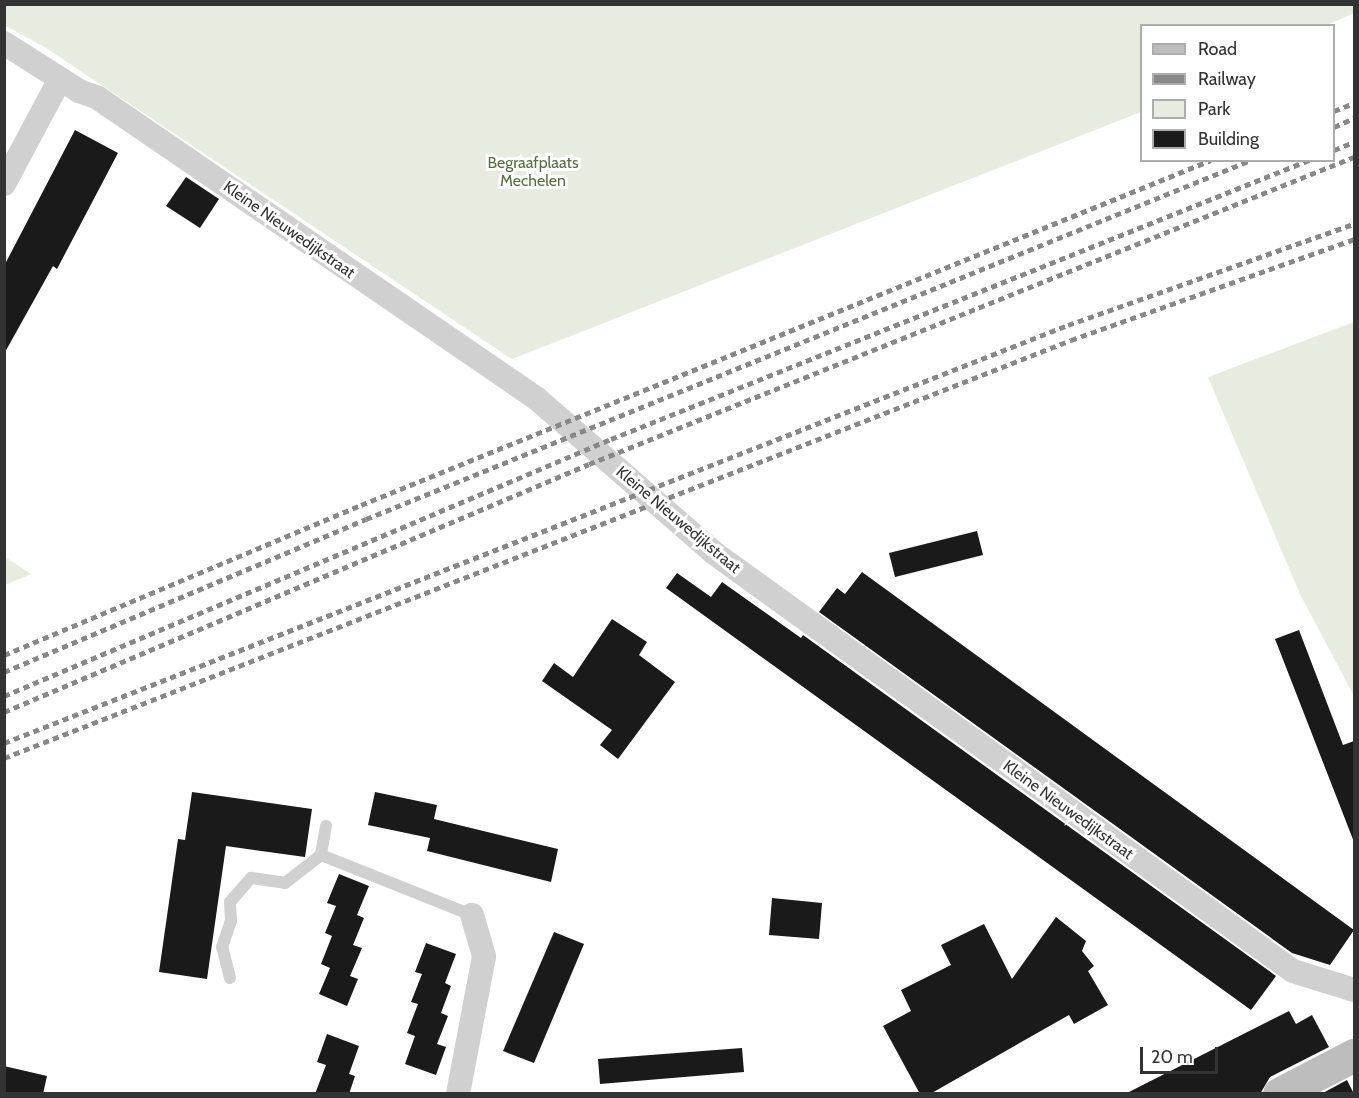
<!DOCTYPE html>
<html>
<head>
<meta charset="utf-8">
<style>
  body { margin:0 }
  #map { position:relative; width:1359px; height:1098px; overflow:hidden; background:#fff; font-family:Cabin,sans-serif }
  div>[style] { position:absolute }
  .green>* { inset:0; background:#e6ecdf }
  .building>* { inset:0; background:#1a1a1a }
  .service>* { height:12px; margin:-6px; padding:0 6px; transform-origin:6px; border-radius:6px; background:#d0d0d0 }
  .minor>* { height:24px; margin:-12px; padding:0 12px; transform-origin:12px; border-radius:12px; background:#d0d0d0 }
  .secondary>* { height:33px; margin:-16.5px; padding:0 16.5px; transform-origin:16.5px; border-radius:16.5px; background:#bdbdbd }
  .rail>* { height:4.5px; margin-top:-2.25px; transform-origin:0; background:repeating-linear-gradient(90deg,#888 0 6px,transparent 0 10.5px) }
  span { translate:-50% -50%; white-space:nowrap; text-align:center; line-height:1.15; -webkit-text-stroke:6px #fff; paint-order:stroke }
  .park-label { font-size:16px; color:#56703f }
  .street-label { font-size:16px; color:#333 }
  .frame { position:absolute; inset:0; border:6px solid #333; pointer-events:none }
  .legend { position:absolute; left:1140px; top:24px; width:195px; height:138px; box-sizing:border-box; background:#fff; border:2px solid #adadad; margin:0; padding:8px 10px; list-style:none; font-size:18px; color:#333 }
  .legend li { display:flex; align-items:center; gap:12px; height:30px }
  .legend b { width:30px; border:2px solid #adadad }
  .scale { position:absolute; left:1140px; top:1047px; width:78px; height:27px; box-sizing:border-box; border:3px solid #333; border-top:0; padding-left:8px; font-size:18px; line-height:21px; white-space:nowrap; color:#333; -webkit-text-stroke:4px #fff; paint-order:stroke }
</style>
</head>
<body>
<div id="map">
  <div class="green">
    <div style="clip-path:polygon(1354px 4px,1354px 13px,1327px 25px,1142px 26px,1141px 112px,512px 359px,43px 46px,4px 25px,5px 4px)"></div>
    <div style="clip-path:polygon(1354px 322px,1354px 696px,1300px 594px,1208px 377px)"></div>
    <div style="clip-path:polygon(5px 557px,31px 574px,5px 585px)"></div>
  </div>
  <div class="building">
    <div style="clip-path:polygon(75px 130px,118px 153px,57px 269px,53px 266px,4px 354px,4px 266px)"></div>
    <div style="clip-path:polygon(186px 177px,219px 199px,200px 228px,166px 206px)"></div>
    <div style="clip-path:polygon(977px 531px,983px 555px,895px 577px,889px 553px)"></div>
    <div style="clip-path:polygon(862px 572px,1354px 930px,1330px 965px,1292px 953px,819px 612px,837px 588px,845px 594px)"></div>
    <div style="clip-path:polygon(677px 573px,711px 597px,722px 582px,801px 638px,803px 635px,1276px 976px,1251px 1010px,666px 588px)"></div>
    <div style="clip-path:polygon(612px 619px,647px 642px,639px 655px,675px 682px,618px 759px,600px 745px,612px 730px,542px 681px,554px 663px,573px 677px)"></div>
    <div style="clip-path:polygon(1299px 630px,1343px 745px,1354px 741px,1354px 842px,1275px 639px)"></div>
    <div style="clip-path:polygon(192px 792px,312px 809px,305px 857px,226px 846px,207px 979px,159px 972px,178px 839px,185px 840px)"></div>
    <div style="clip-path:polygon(375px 792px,437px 805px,434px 819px,558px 849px,551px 882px,427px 851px,430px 838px,368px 825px)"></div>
    <div style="clip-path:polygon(339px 874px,369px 886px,357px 915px,364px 918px,353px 945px,362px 948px,350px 976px,358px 979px,347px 1006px,319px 994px,330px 968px,321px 964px,332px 936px,325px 933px,336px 906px,327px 903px)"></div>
    <div style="clip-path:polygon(772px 898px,822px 903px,819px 939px,769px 935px)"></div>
    <div style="clip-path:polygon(1056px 917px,1086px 941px,1082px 951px,1094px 966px,1088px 971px,1108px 1005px,1074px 1024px,1069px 1015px,930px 1094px,920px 1094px,883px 1026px,911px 1011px,901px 990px,951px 965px,941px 945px,984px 924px,1012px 979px)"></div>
    <div style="clip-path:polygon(554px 932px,584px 944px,534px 1063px,503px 1051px)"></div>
    <div style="clip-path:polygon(426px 943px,456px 954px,445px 983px,451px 986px,441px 1013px,448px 1016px,437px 1044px,446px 1047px,436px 1075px,405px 1064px,415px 1036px,407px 1033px,418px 1004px,411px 1002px,422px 974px,415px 972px)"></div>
    <div style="clip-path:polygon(1289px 1011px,1296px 1024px,1312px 1015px,1329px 1047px,1270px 1077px,1260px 1094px,1125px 1094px)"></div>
    <div style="clip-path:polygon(327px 1034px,359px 1046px,349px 1074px,355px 1076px,349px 1094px,315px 1094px,326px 1065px,317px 1062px)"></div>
    <div style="clip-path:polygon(742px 1048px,744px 1072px,600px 1084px,598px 1059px)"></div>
    <div style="clip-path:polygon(4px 1066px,47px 1076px,43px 1094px,4px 1094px)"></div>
    <div style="clip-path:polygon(1347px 1080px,1354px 1094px,1321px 1094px)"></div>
  </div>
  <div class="service">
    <div style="left:326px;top:826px;width:29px;rotate:100deg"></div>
    <div style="left:321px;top:855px;width:162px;rotate:21.7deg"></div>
    <div style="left:230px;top:978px;width:32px;rotate:-104deg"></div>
    <div style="left:222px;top:947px;width:28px;rotate:-71deg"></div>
    <div style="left:231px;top:921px;width:19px;rotate:-93deg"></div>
    <div style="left:230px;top:902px;width:32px;rotate:-49deg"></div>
    <div style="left:251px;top:878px;width:34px;rotate:8deg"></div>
    <div style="left:285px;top:883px;width:46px;rotate:-37.9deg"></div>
  </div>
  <div class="minor">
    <div style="left:4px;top:43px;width:89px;rotate:32.6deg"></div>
    <div style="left:79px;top:91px;width:20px;rotate:20deg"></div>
    <div style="left:98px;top:98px;width:531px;rotate:34.41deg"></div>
    <div style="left:536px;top:398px;width:236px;rotate:41deg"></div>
    <div style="left:714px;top:553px;width:714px;rotate:35.83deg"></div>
    <div style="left:1293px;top:971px;width:64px;rotate:17.3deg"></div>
    <div style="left:4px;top:184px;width:119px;rotate:-61.9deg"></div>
    <div style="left:458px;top:1094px;width:140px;rotate:-79.3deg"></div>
    <div style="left:484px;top:956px;width:43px;rotate:-106.3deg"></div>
  </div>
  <div class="secondary">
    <div style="left:1279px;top:1094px;width:85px;rotate:-27.5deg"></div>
  </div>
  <div class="rail">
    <div style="left:1334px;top:111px;width:22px;rotate:-22deg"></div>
    <div style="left:1334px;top:127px;width:22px;rotate:-24deg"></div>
    <div style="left:1334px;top:150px;width:22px;rotate:-22deg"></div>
    <div style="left:4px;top:655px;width:387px;rotate:-22.8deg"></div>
    <div style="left:361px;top:505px;width:917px;rotate:-22.09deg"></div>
    <div style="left:4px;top:672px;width:393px;rotate:-22.9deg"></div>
    <div style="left:366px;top:519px;width:955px;rotate:-22.08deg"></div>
    <div style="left:4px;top:696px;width:659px;rotate:-22.95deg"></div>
    <div style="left:611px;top:439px;width:752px;rotate:-21.79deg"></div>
    <div style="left:4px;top:712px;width:635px;rotate:-22.97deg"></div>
    <div style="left:589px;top:464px;width:824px;rotate:-21.87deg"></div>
    <div style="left:4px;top:743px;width:1143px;rotate:-21.45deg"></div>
    <div style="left:1068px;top:325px;width:303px;rotate:-19.5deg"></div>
    <div style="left:4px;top:758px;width:1146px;rotate:-21.39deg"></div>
    <div style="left:1071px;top:340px;width:300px;rotate:-19.6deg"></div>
  </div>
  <div class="park-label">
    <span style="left:533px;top:172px">Begraafplaats<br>Mechelen</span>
  </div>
  <div class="street-label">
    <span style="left:289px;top:230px;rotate:35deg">Kleine Nieuwedijkstraat</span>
    <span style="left:678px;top:520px;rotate:40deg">Kleine Nieuwedijkstraat</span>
    <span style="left:1068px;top:810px;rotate:36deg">Kleine Nieuwedijkstraat</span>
  </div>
  <div class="frame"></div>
  <ul class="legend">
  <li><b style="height:8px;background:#bdbdbd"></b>Road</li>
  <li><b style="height:8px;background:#888"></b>Railway</li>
  <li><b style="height:16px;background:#e6ecdf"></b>Park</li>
  <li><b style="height:16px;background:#1a1a1a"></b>Building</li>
  </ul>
  <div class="scale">20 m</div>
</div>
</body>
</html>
